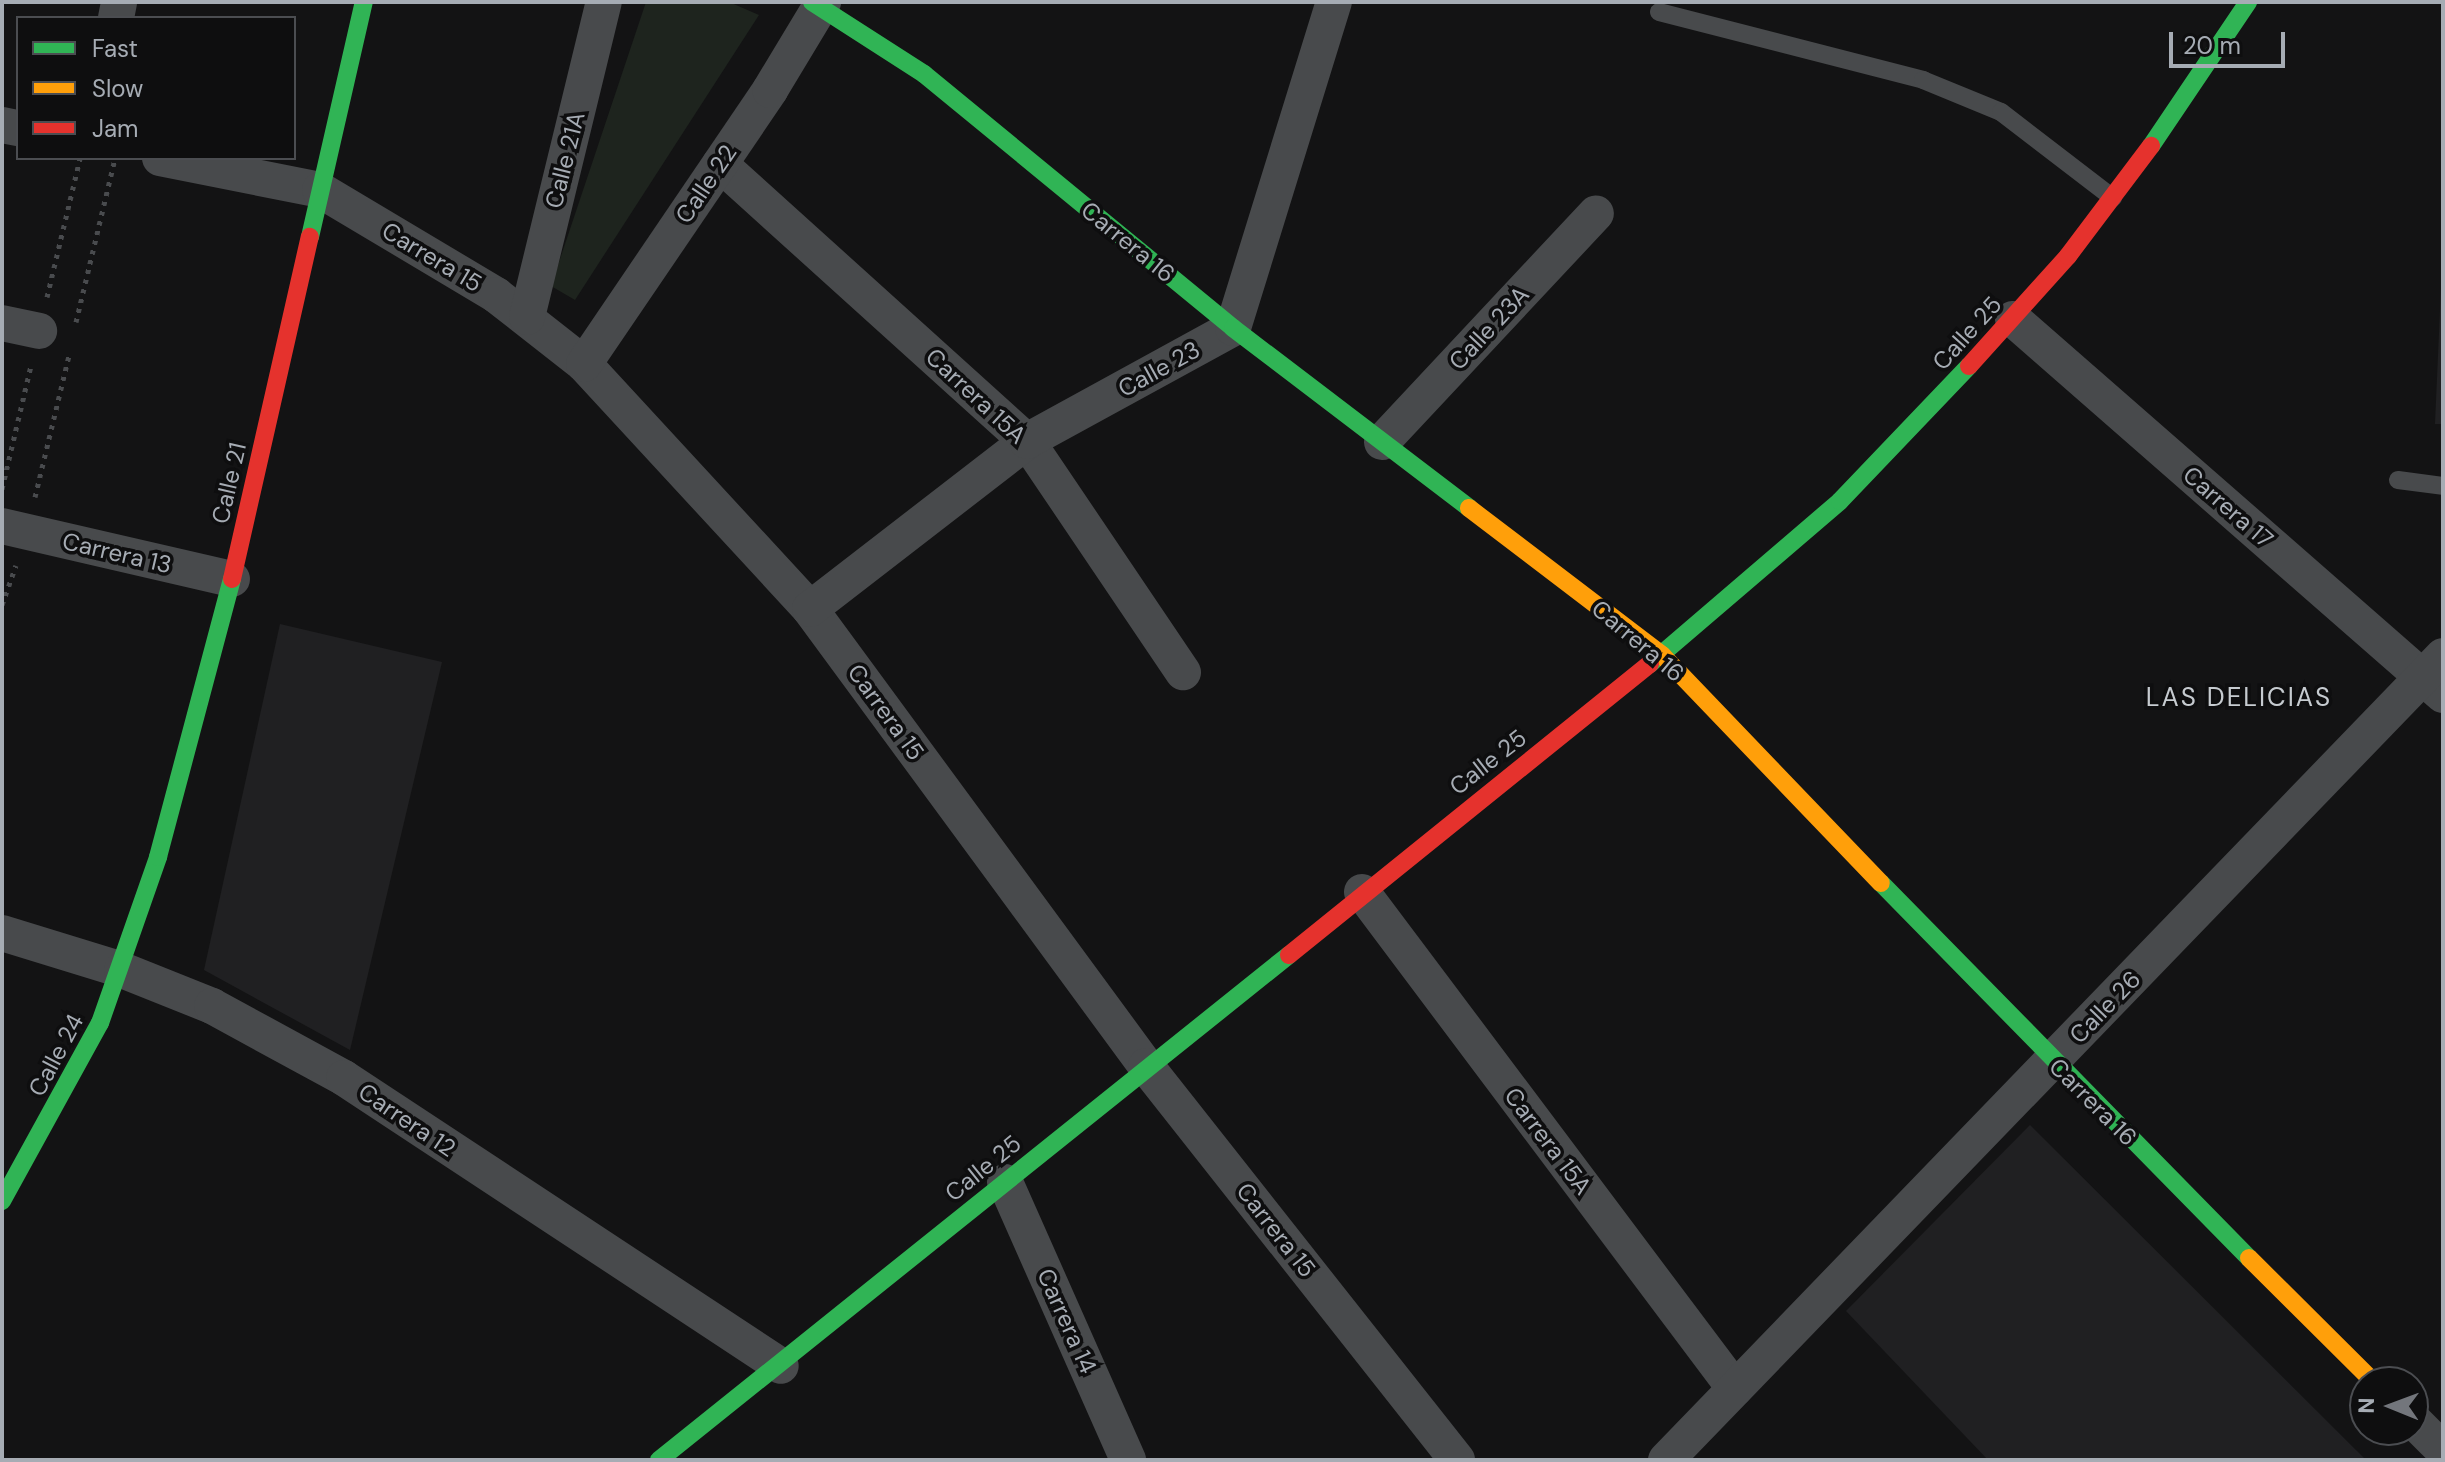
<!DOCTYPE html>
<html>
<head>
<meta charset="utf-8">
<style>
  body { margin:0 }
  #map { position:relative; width:2445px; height:1462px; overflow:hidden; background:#131314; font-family:"DM Sans",sans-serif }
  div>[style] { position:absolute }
  .built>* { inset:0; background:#202022 }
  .green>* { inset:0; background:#1e241e }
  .path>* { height:5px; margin-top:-2.5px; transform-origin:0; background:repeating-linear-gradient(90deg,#494b4e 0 4px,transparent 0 10px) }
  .lane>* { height:18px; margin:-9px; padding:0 9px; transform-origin:9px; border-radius:9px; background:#484a4c }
  .street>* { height:36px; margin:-18px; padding:0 18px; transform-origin:18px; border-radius:18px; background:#484a4c }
  .fast>* { height:18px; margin:-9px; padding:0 9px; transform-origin:9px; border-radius:9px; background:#30b455 }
  .slow>* { height:18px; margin:-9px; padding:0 9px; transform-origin:9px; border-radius:9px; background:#ff9f0a }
  .jam>* { height:18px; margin:-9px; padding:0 9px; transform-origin:9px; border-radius:9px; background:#e5322d }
  span { translate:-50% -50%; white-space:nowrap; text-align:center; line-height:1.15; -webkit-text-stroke:7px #0e0e0f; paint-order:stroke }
  .street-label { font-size:24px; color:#a6acb4 }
  .neighbourhood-label { font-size:26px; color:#c6cbd0; letter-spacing:2px }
  .frame { position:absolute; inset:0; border:4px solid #a6acb4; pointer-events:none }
  .legend { position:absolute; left:16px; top:16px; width:280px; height:144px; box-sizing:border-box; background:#0e0e0f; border:2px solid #4b4d51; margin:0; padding:10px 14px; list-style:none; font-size:24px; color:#a6acb4 }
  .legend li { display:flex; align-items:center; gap:16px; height:40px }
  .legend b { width:40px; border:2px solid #4b4d51 }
  .north { position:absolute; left:2349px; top:1366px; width:80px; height:80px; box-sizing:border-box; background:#0e0e0f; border:2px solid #4b4d51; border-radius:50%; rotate:271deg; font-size:22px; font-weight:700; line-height:32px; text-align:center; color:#a6acb4 }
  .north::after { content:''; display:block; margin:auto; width:28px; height:36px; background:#73767c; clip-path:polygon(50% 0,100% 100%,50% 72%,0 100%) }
  .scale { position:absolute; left:2169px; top:32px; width:116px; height:36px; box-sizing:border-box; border:4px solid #a6acb4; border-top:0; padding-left:10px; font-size:24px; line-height:28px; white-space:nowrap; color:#a6acb4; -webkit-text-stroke:6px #0e0e0f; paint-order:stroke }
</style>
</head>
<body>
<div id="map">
  <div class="built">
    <div style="clip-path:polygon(2442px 265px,2443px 424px,2435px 424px)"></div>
    <div style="clip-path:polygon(280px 624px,442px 662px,350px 1050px,204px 970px)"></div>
    <div style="clip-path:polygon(2030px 1125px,2366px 1460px,1988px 1460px,1846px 1311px)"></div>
  </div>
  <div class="green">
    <div style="clip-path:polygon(646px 2px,729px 2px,759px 15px,575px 300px,551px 286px)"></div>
  </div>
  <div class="path">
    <div style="left:47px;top:297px;width:143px;rotate:-76.6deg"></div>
    <div style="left:76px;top:322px;width:169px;rotate:-76.6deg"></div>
    <div style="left:2px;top:489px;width:127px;rotate:-76.8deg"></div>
    <div style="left:35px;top:497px;width:146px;rotate:-76.5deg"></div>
    <div style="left:2px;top:605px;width:42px;rotate:-70.7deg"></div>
  </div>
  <div class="lane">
    <div style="left:1659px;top:12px;width:273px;rotate:14.4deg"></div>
    <div style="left:1923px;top:80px;width:84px;rotate:22.3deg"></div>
    <div style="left:2001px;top:112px;width:141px;rotate:37.5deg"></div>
    <div style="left:2398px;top:480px;width:45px;rotate:7.6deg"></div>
  </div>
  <div class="street">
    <div style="left:116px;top:18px;width:16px;rotate:-79deg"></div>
    <div style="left:2px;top:125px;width:16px;rotate:11deg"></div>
    <div style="left:160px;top:158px;width:163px;rotate:11.3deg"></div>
    <div style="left:320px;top:190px;width:205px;rotate:30.8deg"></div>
    <div style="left:496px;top:295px;width:112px;rotate:38.1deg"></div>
    <div style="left:584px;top:364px;width:333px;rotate:47.3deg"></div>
    <div style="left:810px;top:609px;width:567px;rotate:53.68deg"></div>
    <div style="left:1146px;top:1066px;width:502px;rotate:51.71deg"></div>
    <div style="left:720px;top:164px;width:413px;rotate:42.1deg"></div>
    <div style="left:1027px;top:441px;width:279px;rotate:56deg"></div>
    <div style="left:527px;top:317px;width:324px;rotate:-76.3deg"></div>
    <div style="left:2013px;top:319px;width:571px;rotate:41.17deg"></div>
    <div style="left:2px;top:323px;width:38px;rotate:12deg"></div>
    <div style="left:584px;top:364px;width:331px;rotate:-55.8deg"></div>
    <div style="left:770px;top:90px;width:103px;rotate:-58.9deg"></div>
    <div style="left:1382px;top:442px;width:313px;rotate:-46.9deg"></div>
    <div style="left:2px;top:526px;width:236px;rotate:13deg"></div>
    <div style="left:810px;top:609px;width:274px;rotate:-37.7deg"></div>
    <div style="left:1027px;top:441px;width:235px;rotate:-28.7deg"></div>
    <div style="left:1233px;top:328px;width:341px;rotate:-72.8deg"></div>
    <div style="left:1362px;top:892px;width:621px;rotate:53.11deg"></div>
    <div style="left:2px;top:933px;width:126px;rotate:17.1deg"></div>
    <div style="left:122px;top:970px;width:97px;rotate:21.8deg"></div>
    <div style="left:212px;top:1006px;width:150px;rotate:28.6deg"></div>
    <div style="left:344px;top:1078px;width:523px;rotate:33.39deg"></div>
    <div style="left:1005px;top:1182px;width:304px;rotate:66.1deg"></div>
    <div style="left:2413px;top:1420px;width:42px;rotate:45deg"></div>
    <div style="left:1666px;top:1460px;width:1118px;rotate:-45.98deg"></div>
  </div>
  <div class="fast">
    <div style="left:812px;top:2px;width:133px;rotate:32.7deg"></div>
    <div style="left:924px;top:74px;width:400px;rotate:39.4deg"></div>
    <div style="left:1233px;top:328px;width:297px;rotate:37.3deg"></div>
    <div style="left:2151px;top:146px;width:174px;rotate:-56deg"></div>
    <div style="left:310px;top:237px;width:241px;rotate:-77.1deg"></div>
    <div style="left:1650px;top:664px;width:250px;rotate:-40.6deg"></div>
    <div style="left:1840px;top:501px;width:187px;rotate:-46.3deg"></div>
    <div style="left:1881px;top:883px;width:525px;rotate:45.54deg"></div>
    <div style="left:2px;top:1201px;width:203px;rotate:-61.2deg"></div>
    <div style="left:100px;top:1023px;width:176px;rotate:-70.7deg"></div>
    <div style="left:158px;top:857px;width:288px;rotate:-75.1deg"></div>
    <div style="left:659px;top:1460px;width:807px;rotate:-38.72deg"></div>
  </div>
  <div class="slow">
    <div style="left:1469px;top:508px;width:243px;rotate:37.3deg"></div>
    <div style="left:1662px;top:655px;width:316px;rotate:46.2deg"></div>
    <div style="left:2249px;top:1258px;width:176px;rotate:44.8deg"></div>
  </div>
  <div class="jam">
    <div style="left:1969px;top:366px;width:148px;rotate:-48deg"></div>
    <div style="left:2068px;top:256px;width:138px;rotate:-53deg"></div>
    <div style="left:232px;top:579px;width:351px;rotate:-77.2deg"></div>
    <div style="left:1289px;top:955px;width:464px;rotate:-38.9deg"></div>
  </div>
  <div class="street-label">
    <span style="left:565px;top:160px;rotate:-76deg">Calle 21A</span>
    <span style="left:706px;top:184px;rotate:-56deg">Calle 22</span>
    <span style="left:1128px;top:242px;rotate:39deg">Carrera 16</span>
    <span style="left:432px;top:257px;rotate:31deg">Carrera 15</span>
    <span style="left:1489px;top:328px;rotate:-47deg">Calle 23A</span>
    <span style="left:1967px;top:333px;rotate:-48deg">Calle 25</span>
    <span style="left:1159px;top:369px;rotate:-29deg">Calle 23</span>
    <span style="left:976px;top:396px;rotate:43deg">Carrera 15A</span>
    <span style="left:229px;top:483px;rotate:-77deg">Calle 21</span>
    <span style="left:2228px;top:507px;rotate:41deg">Carrera 17</span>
    <span style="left:117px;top:553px;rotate:13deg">Carrera 13</span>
    <span style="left:1638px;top:641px;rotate:40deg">Carrera 16</span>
    <span style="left:886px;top:712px;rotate:54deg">Carrera 15</span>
    <span style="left:1488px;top:762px;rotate:-38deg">Calle 25</span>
    <span style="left:2105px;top:1007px;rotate:-46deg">Calle 26</span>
    <span style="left:56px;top:1055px;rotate:-62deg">Calle 24</span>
    <span style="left:2093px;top:1102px;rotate:45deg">Carrera 16</span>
    <span style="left:407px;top:1120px;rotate:34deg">Carrera 12</span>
    <span style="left:1548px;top:1141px;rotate:53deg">Carrera 15A</span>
    <span style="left:983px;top:1168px;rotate:-39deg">Calle 25</span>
    <span style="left:1276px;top:1230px;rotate:52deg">Carrera 15</span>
    <span style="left:1067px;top:1321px;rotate:66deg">Carrera 14</span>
  </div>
  <div class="neighbourhood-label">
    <span style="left:2239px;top:698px">LAS DELICIAS</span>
  </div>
  <div class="frame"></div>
  <ul class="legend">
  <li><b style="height:10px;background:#30b455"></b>Fast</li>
  <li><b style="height:10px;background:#ff9f0a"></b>Slow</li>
  <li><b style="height:10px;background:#e5322d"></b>Jam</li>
  </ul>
  <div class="north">N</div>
  <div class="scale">20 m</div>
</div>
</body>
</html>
